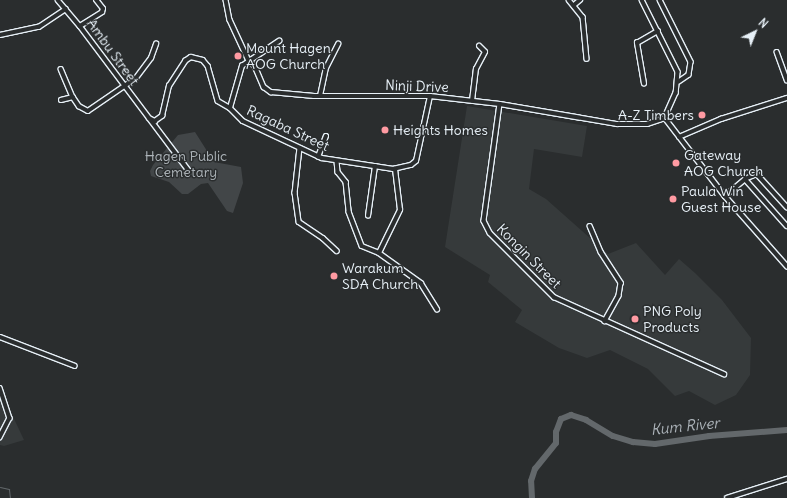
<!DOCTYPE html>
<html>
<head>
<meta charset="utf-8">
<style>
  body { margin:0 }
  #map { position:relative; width:787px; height:498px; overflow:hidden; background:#2a2d2e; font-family:Delius,sans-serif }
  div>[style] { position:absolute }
  .built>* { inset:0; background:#363a3b }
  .green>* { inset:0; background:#424648 }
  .stream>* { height:1px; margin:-0.5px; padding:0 0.5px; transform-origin:0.5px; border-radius:0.5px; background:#63686b }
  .river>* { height:6px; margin:-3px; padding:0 3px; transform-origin:3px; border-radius:3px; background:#63686b }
  .roads { filter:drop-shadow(1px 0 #e8f1f8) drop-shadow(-1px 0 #e8f1f8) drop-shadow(0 1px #e8f1f8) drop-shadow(0 -1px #e8f1f8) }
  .minor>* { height:3.5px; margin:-1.75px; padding:0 1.75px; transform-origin:1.75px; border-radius:1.75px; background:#2a2d2e }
  .dots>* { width:11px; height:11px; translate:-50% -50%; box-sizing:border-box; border:2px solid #2a2d2e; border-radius:50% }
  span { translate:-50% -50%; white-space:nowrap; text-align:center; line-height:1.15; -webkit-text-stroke:3px #2a2d2e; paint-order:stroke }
  .poi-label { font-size:14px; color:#e8f1f8 }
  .left { translate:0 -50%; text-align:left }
  .right { translate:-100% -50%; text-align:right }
  .street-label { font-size:14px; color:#e8f1f8 }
  .park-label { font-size:14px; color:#aeb5ba }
  .water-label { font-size:15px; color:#acb3b9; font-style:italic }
  .north { position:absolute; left:735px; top:12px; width:40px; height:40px; -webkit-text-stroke:3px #2a2d2e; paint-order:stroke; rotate:43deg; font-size:11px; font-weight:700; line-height:16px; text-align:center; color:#e8f1f8 }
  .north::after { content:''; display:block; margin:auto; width:14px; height:18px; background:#e8f1f8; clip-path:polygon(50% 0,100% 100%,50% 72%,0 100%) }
</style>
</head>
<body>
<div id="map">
  <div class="built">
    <div style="clip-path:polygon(467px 106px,587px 126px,582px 157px,534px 149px,529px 189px,546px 199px,608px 254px,636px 243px,665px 275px,679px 259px,695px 273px,722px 300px,751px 338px,750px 375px,736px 395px,715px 405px,689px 391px,675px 396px,648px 369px,610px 350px,587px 358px,559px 348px,515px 322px,522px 310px,488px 282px,490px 275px,445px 247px)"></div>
    <div style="clip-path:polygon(0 389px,24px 440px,4px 446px,0 445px)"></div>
  </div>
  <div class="green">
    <div style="clip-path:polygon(195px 132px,214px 162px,241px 167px,243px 183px,233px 213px,227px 211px,208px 183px,201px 184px,188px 194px,182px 194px,169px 182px,151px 176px,150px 171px,153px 165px,178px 135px)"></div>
  </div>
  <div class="stream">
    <div style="left:0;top:487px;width:9px;rotate:13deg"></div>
    <div style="left:9px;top:489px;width:9px;rotate:84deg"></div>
  </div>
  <div class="river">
    <div style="left:532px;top:498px;width:17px;rotate:-93deg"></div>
    <div style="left:531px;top:481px;width:13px;rotate:-72deg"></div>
    <div style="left:535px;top:469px;width:33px;rotate:-51deg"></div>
    <div style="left:556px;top:443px;width:11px;rotate:-90deg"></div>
    <div style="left:556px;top:432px;width:14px;rotate:-69deg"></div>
    <div style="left:561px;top:419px;width:11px;rotate:-22deg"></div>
    <div style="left:571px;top:415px;width:16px;rotate:18deg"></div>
    <div style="left:586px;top:420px;width:31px;rotate:31deg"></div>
    <div style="left:613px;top:436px;width:21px;rotate:17deg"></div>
    <div style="left:633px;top:442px;width:22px;rotate:5deg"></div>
    <div style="left:655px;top:444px;width:55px;rotate:-8.4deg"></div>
    <div style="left:709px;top:436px;width:78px;rotate:-4.4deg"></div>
  </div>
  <div class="roads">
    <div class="minor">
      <div style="left:58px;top:0;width:34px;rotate:50deg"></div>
      <div style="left:80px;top:26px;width:183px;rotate:53deg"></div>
      <div style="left:226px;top:0;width:20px;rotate:79deg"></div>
      <div style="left:230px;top:20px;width:45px;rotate:65.1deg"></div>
      <div style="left:249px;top:61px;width:8px;rotate:40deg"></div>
      <div style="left:255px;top:66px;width:23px;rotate:67deg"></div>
      <div style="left:264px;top:87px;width:9px;rotate:36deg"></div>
      <div style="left:271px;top:92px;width:43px;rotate:5.3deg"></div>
      <div style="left:314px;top:96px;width:116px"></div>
      <div style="left:430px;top:96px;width:70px;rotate:6.5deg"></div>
      <div style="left:500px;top:104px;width:119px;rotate:9.7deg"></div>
      <div style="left:617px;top:124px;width:30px"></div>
      <div style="left:647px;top:124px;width:19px;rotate:-18deg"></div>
      <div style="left:569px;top:0;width:22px;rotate:51deg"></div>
      <div style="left:583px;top:17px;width:42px;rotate:84.6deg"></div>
      <div style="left:642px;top:0;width:80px;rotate:63.4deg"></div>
      <div style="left:678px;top:72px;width:21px;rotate:95deg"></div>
      <div style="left:676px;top:93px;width:27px;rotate:114deg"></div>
      <div style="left:665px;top:118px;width:98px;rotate:52.4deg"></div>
      <div style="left:725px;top:196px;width:94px;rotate:48.5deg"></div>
      <div style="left:660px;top:0;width:69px;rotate:63.4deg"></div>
      <div style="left:691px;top:62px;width:13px;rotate:99deg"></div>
      <div style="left:689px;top:75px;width:12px;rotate:145deg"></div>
      <div style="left:574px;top:5px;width:8px;rotate:-40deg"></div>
      <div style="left:80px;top:26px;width:26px;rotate:-32deg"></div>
      <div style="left:102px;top:12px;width:3px;rotate:-72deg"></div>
      <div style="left:103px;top:9px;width:11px;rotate:-128deg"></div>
      <div style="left:0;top:35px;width:40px;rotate:-12deg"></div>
      <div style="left:39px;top:27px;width:32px;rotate:-34deg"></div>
      <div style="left:777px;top:52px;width:30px;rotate:70deg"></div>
      <div style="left:61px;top:69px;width:30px;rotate:67deg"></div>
      <div style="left:73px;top:97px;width:11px;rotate:56deg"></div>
      <div style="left:79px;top:106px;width:10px;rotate:29deg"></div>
      <div style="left:88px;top:111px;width:58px;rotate:-34.5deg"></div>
      <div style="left:136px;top:78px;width:25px;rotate:-53deg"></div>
      <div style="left:151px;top:58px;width:15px;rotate:-70deg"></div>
      <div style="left:644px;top:84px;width:42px;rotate:-99.7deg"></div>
      <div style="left:637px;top:43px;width:24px;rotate:-30deg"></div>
      <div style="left:320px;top:96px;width:29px;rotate:-78deg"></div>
      <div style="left:326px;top:68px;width:27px;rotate:-63deg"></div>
      <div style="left:61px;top:100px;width:12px;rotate:-14deg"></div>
      <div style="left:472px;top:101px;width:32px;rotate:-83deg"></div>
      <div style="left:476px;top:69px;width:19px;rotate:-62deg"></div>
      <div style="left:485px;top:52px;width:8px;rotate:-135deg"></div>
      <div style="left:500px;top:104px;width:118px;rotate:97.8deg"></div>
      <div style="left:484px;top:221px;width:13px;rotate:63deg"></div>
      <div style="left:490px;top:233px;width:91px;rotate:45deg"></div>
      <div style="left:554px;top:297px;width:187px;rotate:24.4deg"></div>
      <div style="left:230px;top:108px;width:18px;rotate:45deg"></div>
      <div style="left:243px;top:121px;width:87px;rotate:25.1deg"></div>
      <div style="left:322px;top:158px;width:72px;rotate:8.8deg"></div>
      <div style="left:393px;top:169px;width:18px;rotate:-13deg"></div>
      <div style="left:411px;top:165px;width:6px;rotate:-39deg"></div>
      <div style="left:416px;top:161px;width:66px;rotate:-77.8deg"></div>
      <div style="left:149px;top:118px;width:7px;rotate:27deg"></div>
      <div style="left:155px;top:121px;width:9px;rotate:-36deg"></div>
      <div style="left:162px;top:116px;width:31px;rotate:-77deg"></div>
      <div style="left:169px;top:86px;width:30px;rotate:-57deg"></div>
      <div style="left:185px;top:61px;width:7px;rotate:-34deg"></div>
      <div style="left:191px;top:57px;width:12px;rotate:14deg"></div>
      <div style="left:203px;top:60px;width:8px;rotate:50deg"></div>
      <div style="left:208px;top:66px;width:36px;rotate:74deg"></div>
      <div style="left:218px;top:101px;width:14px;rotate:30deg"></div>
      <div style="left:230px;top:108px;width:44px;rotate:-74.1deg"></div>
      <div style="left:242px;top:66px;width:45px;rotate:-34deg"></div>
      <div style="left:679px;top:137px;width:46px;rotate:-23.2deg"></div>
      <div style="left:721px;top:119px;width:69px;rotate:-17.7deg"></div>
      <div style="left:300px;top:148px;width:45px;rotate:96.3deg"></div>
      <div style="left:295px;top:193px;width:29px;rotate:82deg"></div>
      <div style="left:299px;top:222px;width:29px;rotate:34deg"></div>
      <div style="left:323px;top:238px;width:19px;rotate:43deg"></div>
      <div style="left:318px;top:157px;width:22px;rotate:-69deg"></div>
      <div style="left:337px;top:161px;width:11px;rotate:85deg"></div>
      <div style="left:338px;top:172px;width:13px;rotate:51deg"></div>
      <div style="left:346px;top:182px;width:30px;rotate:84deg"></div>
      <div style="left:349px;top:212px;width:36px;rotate:69deg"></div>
      <div style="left:362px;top:246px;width:18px;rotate:22deg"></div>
      <div style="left:379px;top:253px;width:52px;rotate:35.5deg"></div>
      <div style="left:421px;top:283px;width:31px;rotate:58deg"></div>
      <div style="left:745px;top:179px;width:63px;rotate:48.2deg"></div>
      <div style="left:725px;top:196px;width:26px;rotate:-40deg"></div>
      <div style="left:745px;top:179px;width:13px;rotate:-23deg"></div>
      <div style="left:757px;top:174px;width:45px;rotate:47.7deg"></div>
      <div style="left:368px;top:216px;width:50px;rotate:-82deg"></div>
      <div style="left:590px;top:226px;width:28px;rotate:67deg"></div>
      <div style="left:601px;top:252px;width:37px;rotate:57deg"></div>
      <div style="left:621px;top:283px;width:13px;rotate:99deg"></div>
      <div style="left:619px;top:296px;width:29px;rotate:119deg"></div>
      <div style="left:379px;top:253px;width:48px;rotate:-64deg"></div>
      <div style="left:400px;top:210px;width:41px;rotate:-97deg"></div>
      <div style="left:0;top:337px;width:80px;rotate:21.1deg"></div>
      <div style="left:0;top:388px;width:32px;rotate:72deg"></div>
      <div style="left:10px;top:418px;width:22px;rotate:117deg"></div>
      <div style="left:727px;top:498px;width:63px;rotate:-17.6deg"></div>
    </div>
  </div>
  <div class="dots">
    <div style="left:238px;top:56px;background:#ff9aa2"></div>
    <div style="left:702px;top:115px;background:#ff9aa2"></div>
    <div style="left:385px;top:130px;background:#ff9aa2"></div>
    <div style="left:676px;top:163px;background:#ff9aa2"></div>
    <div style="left:673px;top:199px;background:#ff9aa2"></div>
    <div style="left:334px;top:276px;background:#ff9aa2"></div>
    <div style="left:635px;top:319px;background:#ff9aa2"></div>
  </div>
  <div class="poi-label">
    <span class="left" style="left:246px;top:56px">Mount Hagen<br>AOG Church</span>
    <span class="right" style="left:694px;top:115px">A-Z Timbers</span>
    <span class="left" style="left:393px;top:130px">Heights Homes</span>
    <span class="left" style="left:684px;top:163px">Gateway<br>AOG Church</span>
    <span class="left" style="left:681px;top:199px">Paula Win<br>Guest House</span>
    <span class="left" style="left:342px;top:276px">Warakum<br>SDA Church</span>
    <span class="left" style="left:643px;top:319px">PNG Poly<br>Products</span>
  </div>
  <div class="street-label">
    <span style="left:113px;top:52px;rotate:54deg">Ambu Street</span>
    <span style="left:417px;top:86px;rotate:2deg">Ninji Drive</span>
    <span style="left:288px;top:128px;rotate:25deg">Ragaba Street</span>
    <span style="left:529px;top:256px;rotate:45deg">Kongin Street</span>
  </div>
  <div class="park-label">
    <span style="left:186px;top:164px">Hagen Public<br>Cemetary</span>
  </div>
  <div class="water-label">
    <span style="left:685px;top:426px;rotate:-6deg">Kum River</span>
  </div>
  <div class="north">N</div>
</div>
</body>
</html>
